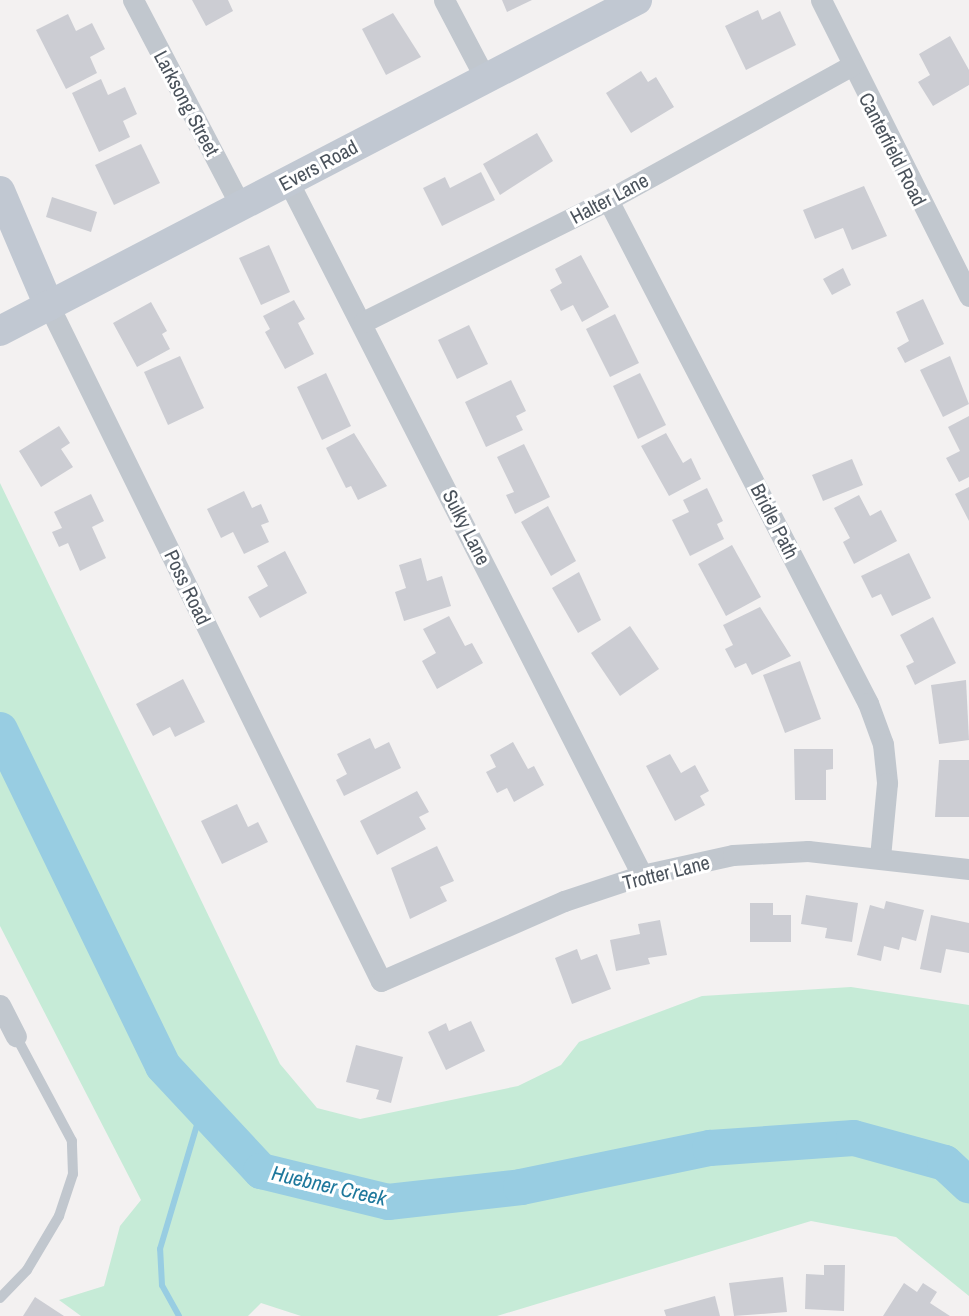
<!DOCTYPE html>
<html>
<head>
<meta charset="utf-8">
<style>
  body { margin:0 }
  #map { position:relative; width:969px; height:1316px; overflow:hidden; background:#f3f1f1; font-family:"Archivo Narrow",sans-serif }
  div>[style] { position:absolute }
  .green>* { inset:0; background:#c6ebd7 }
  .stream>* { height:6px; margin:-3px; padding:0 3px; transform-origin:3px; border-radius:3px; background:#98cde2 }
  .river>* { height:36px; margin:-18px; padding:0 18px; transform-origin:18px; border-radius:18px; background:#98cde2 }
  .building>* { inset:0; background:#cccdd3 }
  .lane>* { height:10px; margin:-5px; padding:0 5px; transform-origin:5px; border-radius:5px; background:#c1c7ce }
  .street>* { height:21px; margin:-10.5px; padding:0 10.5px; transform-origin:10.5px; border-radius:10.5px; background:#c1c7ce }
  .secondary>* { height:30px; margin:-15px; padding:0 15px; transform-origin:15px; border-radius:15px; background:#c1c8d2 }
  span { translate:-50% -50%; white-space:nowrap; text-align:center; line-height:1.15; -webkit-text-stroke:6px #fff; paint-order:stroke }
  .street-label { font-size:20px; color:#4b535c }
  .water-label { font-size:21px; color:#1e789c; font-style:italic }
</style>
</head>
<body>
<div id="map">
  <div class="green">
    <div style="clip-path:polygon(0 483px,280px 1064px,317px 1108px,360px 1119px,518px 1086px,561px 1065px,579px 1042px,702px 996px,851px 987px,969px 1005px,969px 1296px,896px 1237px,811px 1221px,497px 1316px,301px 1316px,261px 1303px,248px 1316px,81px 1316px,59px 1300px,104px 1286px,120px 1226px,141px 1200px,0 926px)"></div>
  </div>
  <div class="stream">
    <div style="left:179px;top:1316px;width:35px;rotate:-119deg"></div>
    <div style="left:162px;top:1285px;width:36px;rotate:-93deg"></div>
    <div style="left:160px;top:1249px;width:147px;rotate:-73.4deg"></div>
  </div>
  <div class="river">
    <div style="left:0;top:730px;width:373px;rotate:64.1deg"></div>
    <div style="left:163px;top:1066px;width:144px;rotate:47deg"></div>
    <div style="left:261px;top:1171px;width:131px;rotate:13.7deg"></div>
    <div style="left:388px;top:1202px;width:134px;rotate:-6.4deg"></div>
    <div style="left:521px;top:1187px;width:193px;rotate:-11.7deg"></div>
    <div style="left:710px;top:1148px;width:144px;rotate:-4deg"></div>
    <div style="left:854px;top:1138px;width:94px;rotate:15.4deg"></div>
    <div style="left:945px;top:1163px;width:33px;rotate:43deg"></div>
  </div>
  <div class="building">
    <div style="clip-path:polygon(192px 0,228px 0,233px 11px,206px 26px)"></div>
    <div style="clip-path:polygon(502px 0,532px 0,507px 12px)"></div>
    <div style="clip-path:polygon(758px 10px,762px 20px,780px 11px,796px 45px,746px 70px,725px 26px)"></div>
    <div style="clip-path:polygon(393px 13px,421px 57px,386px 75px,362px 29px)"></div>
    <div style="clip-path:polygon(68px 14px,76px 31px,92px 23px,105px 49px,90px 57px,97px 73px,66px 89px,36px 30px)"></div>
    <div style="clip-path:polygon(950px 36px,969px 70px,969px 85px,933px 106px,918px 82px,930px 75px,919px 54px)"></div>
    <div style="clip-path:polygon(641px 71px,648px 82px,656px 77px,674px 107px,631px 133px,606px 93px)"></div>
    <div style="clip-path:polygon(101px 79px,108px 95px,125px 87px,137px 114px,123px 121px,130px 137px,99px 152px,72px 93px)"></div>
    <div style="clip-path:polygon(537px 133px,553px 161px,500px 195px,483px 164px)"></div>
    <div style="clip-path:polygon(141px 144px,160px 183px,114px 205px,95px 165px)"></div>
    <div style="clip-path:polygon(481px 172px,495px 200px,442px 226px,423px 188px,445px 177px,450px 188px)"></div>
    <div style="clip-path:polygon(864px 186px,887px 236px,852px 250px,843px 228px,815px 239px,803px 210px)"></div>
    <div style="clip-path:polygon(52px 197px,97px 212px,91px 232px,46px 217px)"></div>
    <div style="clip-path:polygon(269px 245px,290px 292px,261px 305px,239px 258px)"></div>
    <div style="clip-path:polygon(581px 255px,609px 307px,582px 322px,573px 305px,561px 311px,550px 290px,562px 283px,555px 269px)"></div>
    <div style="clip-path:polygon(843px 268px,851px 285px,832px 295px,823px 279px)"></div>
    <div style="clip-path:polygon(923px 299px,944px 344px,905px 363px,897px 348px,909px 341px,896px 312px)"></div>
    <div style="clip-path:polygon(294px 300px,305px 319px,298px 323px,314px 354px,285px 369px,265px 332px,270px 329px,263px 316px)"></div>
    <div style="clip-path:polygon(151px 302px,167px 331px,162px 334px,170px 349px,137px 367px,113px 323px)"></div>
    <div style="clip-path:polygon(615px 314px,639px 363px,610px 377px,586px 329px)"></div>
    <div style="clip-path:polygon(469px 325px,488px 364px,457px 379px,438px 340px)"></div>
    <div style="clip-path:polygon(180px 356px,204px 408px,168px 425px,144px 372px)"></div>
    <div style="clip-path:polygon(950px 356px,969px 404px,943px 417px,920px 370px)"></div>
    <div style="clip-path:polygon(326px 373px,351px 426px,322px 440px,297px 387px)"></div>
    <div style="clip-path:polygon(640px 373px,666px 425px,638px 439px,613px 386px)"></div>
    <div style="clip-path:polygon(511px 380px,526px 411px,516px 416px,523px 430px,486px 447px,465px 402px)"></div>
    <div style="clip-path:polygon(969px 416px,969px 477px,959px 482px,946px 458px,960px 451px,948px 427px)"></div>
    <div style="clip-path:polygon(59px 426px,70px 443px,61px 449px,73px 467px,41px 487px,19px 451px)"></div>
    <div style="clip-path:polygon(354px 433px,387px 486px,358px 500px,351px 486px,346px 488px,326px 448px)"></div>
    <div style="clip-path:polygon(666px 433px,683px 463px,691px 458px,701px 479px,669px 496px,641px 446px)"></div>
    <div style="clip-path:polygon(524px 444px,550px 497px,515px 514px,506px 495px,514px 492px,497px 457px)"></div>
    <div style="clip-path:polygon(852px 459px,863px 485px,823px 501px,812px 475px)"></div>
    <div style="clip-path:polygon(969px 487px,969px 521px,955px 494px)"></div>
    <div style="clip-path:polygon(707px 488px,723px 521px,717px 524px,724px 539px,690px 556px,672px 520px,689px 512px,683px 500px)"></div>
    <div style="clip-path:polygon(244px 491px,252px 508px,261px 504px,269px 522px,261px 525px,269px 542px,244px 554px,233px 532px,221px 538px,207px 509px)"></div>
    <div style="clip-path:polygon(91px 494px,104px 521px,92px 527px,106px 558px,80px 571px,68px 543px,59px 547px,52px 532px,62px 528px,54px 512px)"></div>
    <div style="clip-path:polygon(859px 495px,870px 516px,881px 510px,897px 541px,854px 564px,843px 542px,850px 538px,834px 508px)"></div>
    <div style="clip-path:polygon(548px 506px,576px 561px,551px 576px,521px 522px)"></div>
    <div style="clip-path:polygon(732px 545px,761px 597px,726px 616px,698px 564px)"></div>
    <div style="clip-path:polygon(285px 551px,307px 593px,260px 618px,248px 597px,268px 586px,257px 566px)"></div>
    <div style="clip-path:polygon(909px 553px,931px 598px,892px 616px,881px 594px,872px 598px,861px 576px)"></div>
    <div style="clip-path:polygon(421px 558px,427px 581px,442px 576px,451px 606px,404px 621px,395px 592px,406px 588px,399px 565px)"></div>
    <div style="clip-path:polygon(579px 572px,601px 620px,578px 633px,552px 588px)"></div>
    <div style="clip-path:polygon(760px 607px,791px 656px,752px 675px,746px 663px,735px 668px,725px 649px,733px 645px,723px 625px)"></div>
    <div style="clip-path:polygon(449px 616px,465px 646px,472px 643px,483px 663px,437px 689px,422px 661px,436px 653px,423px 629px)"></div>
    <div style="clip-path:polygon(933px 617px,956px 663px,915px 685px,906px 666px,914px 662px,900px 635px)"></div>
    <div style="clip-path:polygon(630px 626px,659px 669px,620px 696px,591px 653px)"></div>
    <div style="clip-path:polygon(800px 661px,821px 719px,785px 733px,763px 675px)"></div>
    <div style="clip-path:polygon(183px 679px,205px 722px,175px 737px,170px 727px,153px 736px,136px 704px)"></div>
    <div style="clip-path:polygon(966px 680px,969px 740px,939px 744px,931px 685px)"></div>
    <div style="clip-path:polygon(370px 738px,375px 749px,389px 742px,401px 768px,344px 796px,336px 780px,347px 774px,337px 754px)"></div>
    <div style="clip-path:polygon(513px 742px,528px 769px,534px 766px,544px 785px,514px 802px,507px 788px,497px 793px,486px 772px,496px 767px,490px 755px)"></div>
    <div style="clip-path:polygon(794px 749px,833px 749px,833px 769px,826px 770px,826px 800px,795px 800px)"></div>
    <div style="clip-path:polygon(670px 754px,681px 773px,695px 765px,709px 791px,700px 796px,705px 805px,675px 821px,646px 766px)"></div>
    <div style="clip-path:polygon(939px 760px,969px 760px,969px 817px,935px 817px)"></div>
    <div style="clip-path:polygon(417px 791px,429px 812px,419px 817px,426px 829px,377px 855px,360px 821px)"></div>
    <div style="clip-path:polygon(237px 804px,248px 827px,258px 822px,268px 842px,222px 864px,201px 821px)"></div>
    <div style="clip-path:polygon(437px 846px,454px 881px,440px 887px,447px 901px,410px 919px,391px 868px)"></div>
    <div style="clip-path:polygon(806px 895px,858px 903px,852px 942px,825px 938px,827px 928px,801px 924px)"></div>
    <div style="clip-path:polygon(886px 901px,924px 910px,916px 941px,902px 937px,899px 950px,884px 946px,881px 961px,857px 955px,870px 905px,884px 909px)"></div>
    <div style="clip-path:polygon(750px 903px,773px 903px,773px 915px,791px 915px,791px 942px,750px 942px)"></div>
    <div style="clip-path:polygon(931px 915px,969px 923px,969px 953px,946px 949px,941px 973px,920px 969px)"></div>
    <div style="clip-path:polygon(660px 920px,667px 955px,648px 958px,650px 964px,616px 971px,610px 940px,640px 934px,638px 924px)"></div>
    <div style="clip-path:polygon(577px 949px,581px 960px,597px 954px,611px 989px,572px 1004px,555px 958px)"></div>
    <div style="clip-path:polygon(471px 1021px,485px 1051px,446px 1070px,428px 1032px,446px 1023px,449px 1031px)"></div>
    <div style="clip-path:polygon(356px 1045px,403px 1057px,391px 1103px,376px 1099px,379px 1090px,346px 1082px)"></div>
    <div style="clip-path:polygon(824px 1265px,845px 1265px,844px 1311px,805px 1309px,806px 1274px,824px 1275px)"></div>
    <div style="clip-path:polygon(783px 1277px,787px 1312px,734px 1316px,729px 1283px)"></div>
    <div style="clip-path:polygon(904px 1283px,917px 1292px,923px 1283px,937px 1292px,930px 1303px,950px 1316px,883px 1316px)"></div>
    <div style="clip-path:polygon(715px 1296px,720px 1316px,666px 1316px,664px 1310px)"></div>
    <div style="clip-path:polygon(35px 1297px,64px 1316px,23px 1316px)"></div>
  </div>
  <div class="lane">
    <div style="left:0;top:1298px;width:39px;rotate:-46deg"></div>
    <div style="left:27px;top:1270px;width:63px;rotate:-59.3deg"></div>
    <div style="left:59px;top:1216px;width:44px;rotate:-71.6deg"></div>
    <div style="left:73px;top:1174px;width:33px;rotate:-92deg"></div>
    <div style="left:72px;top:1141px;width:119px;rotate:-118.1deg"></div>
  </div>
  <div class="street">
    <div style="left:133px;top:0;width:233px;rotate:62.4deg"></div>
    <div style="left:444px;top:0;width:88px;rotate:62.3deg"></div>
    <div style="left:821px;top:0;width:331px;rotate:63.4deg"></div>
    <div style="left:288px;top:181px;width:779px;rotate:62.97deg"></div>
    <div style="left:608px;top:200px;width:566px;rotate:62.67deg"></div>
    <div style="left:868px;top:703px;width:44px;rotate:69.9deg"></div>
    <div style="left:883px;top:744px;width:39px;rotate:84deg"></div>
    <div style="left:887px;top:783px;width:74px;rotate:95.4deg"></div>
    <div style="left:49px;top:306px;width:752px;rotate:63.81deg"></div>
    <div style="left:381px;top:981px;width:200px;rotate:-23.6deg"></div>
    <div style="left:564px;top:901px;width:82px;rotate:-18.4deg"></div>
    <div style="left:642px;top:875px;width:93px;rotate:-12.4deg"></div>
    <div style="left:733px;top:855px;width:75px;rotate:-3.1deg"></div>
    <div style="left:808px;top:851px;width:162px;rotate:6.4deg"></div>
    <div style="left:363px;top:322px;width:274px;rotate:-26.5deg"></div>
    <div style="left:608px;top:200px;width:277px;rotate:-28.9deg"></div>
    <div style="left:0;top:1005px;width:35px;rotate:63deg"></div>
  </div>
  <div class="secondary">
    <div style="left:0;top:191px;width:125px;rotate:66.9deg"></div>
    <div style="left:0;top:331px;width:718px;rotate:-27.46deg"></div>
  </div>
  <div class="street-label">
    <span style="left:187px;top:103px;rotate:62deg">Larksong Street</span>
    <span style="left:893px;top:149px;rotate:63deg">Canterfield Road</span>
    <span style="left:318px;top:165px;rotate:-28deg">Evers Road</span>
    <span style="left:609px;top:198px;rotate:-28deg">Halter Lane</span>
    <span style="left:775px;top:521px;rotate:63deg">Bridle Path</span>
    <span style="left:467px;top:527px;rotate:63deg">Sulky Lane</span>
    <span style="left:188px;top:587px;rotate:64deg">Poss Road</span>
    <span style="left:666px;top:872px;rotate:-14deg">Trotter Lane</span>
  </div>
  <div class="water-label">
    <span style="left:329px;top:1186px;rotate:13deg">Huebner Creek</span>
  </div>
</div>
</body>
</html>
